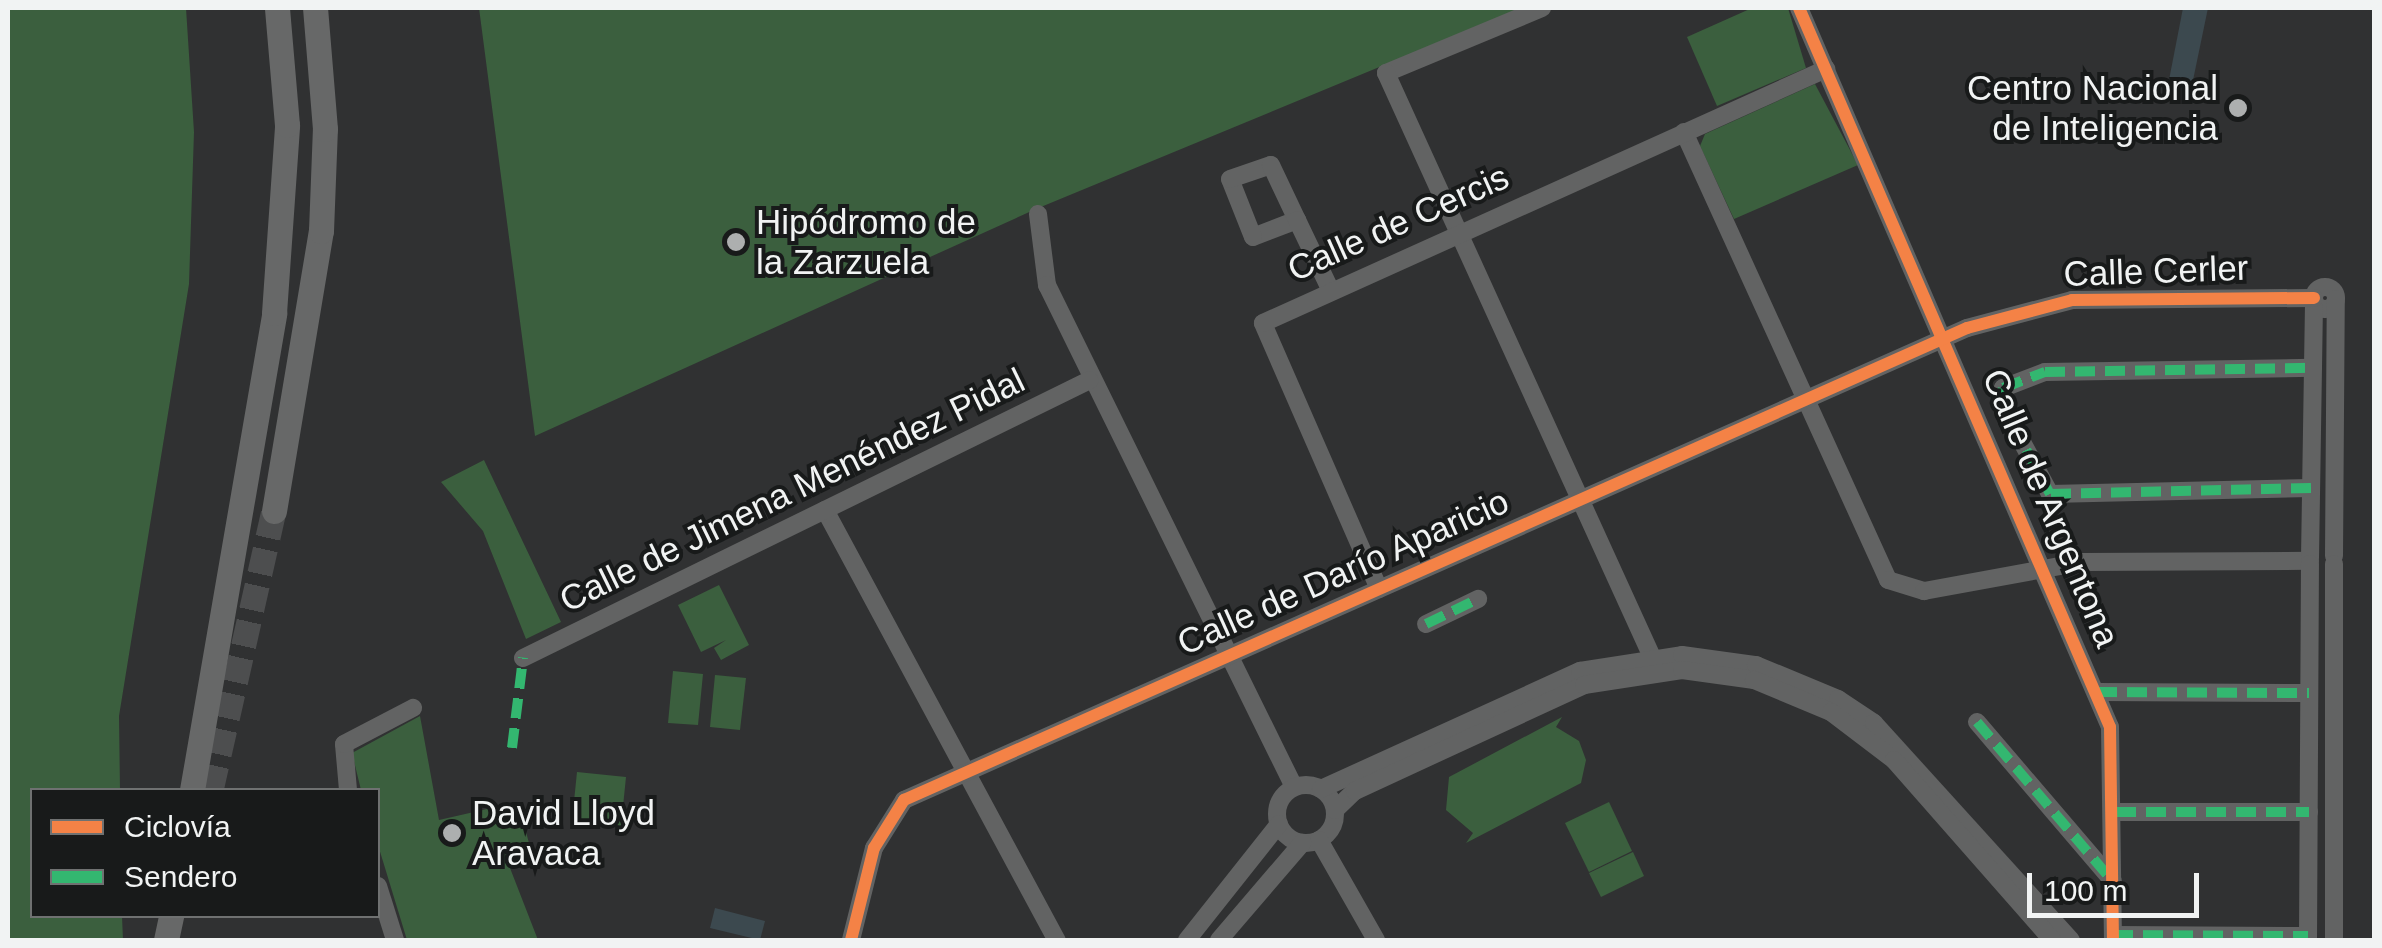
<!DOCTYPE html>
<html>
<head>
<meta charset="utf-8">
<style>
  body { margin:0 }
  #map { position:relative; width:2382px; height:948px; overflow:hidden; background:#303132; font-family:Helvetica,sans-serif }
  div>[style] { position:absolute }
  .green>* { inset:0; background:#3b5f3e }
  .building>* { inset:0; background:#3c494f }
  .highway-tunnel>* { height:25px; margin-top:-12.5px; transform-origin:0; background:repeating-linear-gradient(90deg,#4d4e4f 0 25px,transparent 0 37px) }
  .minor>* { height:18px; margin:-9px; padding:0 9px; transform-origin:9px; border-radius:9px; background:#626363 }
  .minor>.ring { margin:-9px; padding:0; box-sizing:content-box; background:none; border:18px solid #626363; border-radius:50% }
  .highway>* { height:25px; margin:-12.5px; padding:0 12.5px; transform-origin:12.5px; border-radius:12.5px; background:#676868 }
  .quiet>* { height:10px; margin-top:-5px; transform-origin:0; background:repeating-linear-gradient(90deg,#33b770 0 20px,transparent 0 30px) }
  .cycleway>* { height:12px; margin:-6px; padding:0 6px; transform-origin:6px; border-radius:6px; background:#f48246 }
  .dots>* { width:28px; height:28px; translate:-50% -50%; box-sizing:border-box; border:5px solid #181a1a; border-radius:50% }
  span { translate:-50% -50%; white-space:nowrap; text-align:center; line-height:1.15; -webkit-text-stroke:8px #181a1a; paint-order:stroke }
  .poi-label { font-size:35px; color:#f1f3f3 }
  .right { translate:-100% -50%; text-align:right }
  .left { translate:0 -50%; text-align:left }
  .street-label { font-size:35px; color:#f1f3f3 }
  .frame { position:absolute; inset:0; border:10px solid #f1f3f3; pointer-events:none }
  .legend { position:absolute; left:30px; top:788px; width:350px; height:130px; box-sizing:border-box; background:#181a1a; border:2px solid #6f7171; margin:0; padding:12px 18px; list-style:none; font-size:30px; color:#f1f3f3 }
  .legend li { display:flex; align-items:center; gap:20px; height:50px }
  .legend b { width:50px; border:2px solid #6f7171 }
  .scale { position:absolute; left:2027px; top:873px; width:172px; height:45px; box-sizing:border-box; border:5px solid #f1f3f3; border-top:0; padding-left:12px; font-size:30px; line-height:35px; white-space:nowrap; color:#f1f3f3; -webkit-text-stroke:8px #181a1a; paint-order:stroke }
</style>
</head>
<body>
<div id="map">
  <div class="green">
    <div style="clip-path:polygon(8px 8px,186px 8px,194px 132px,189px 284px,119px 716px,120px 790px,32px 790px,32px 916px,122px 916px,123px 940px,8px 940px)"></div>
    <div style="clip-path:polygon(479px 8px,1522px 8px,1036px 209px,535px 436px)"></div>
    <div style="clip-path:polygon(1752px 8px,1788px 8px,1806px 68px,1717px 106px,1687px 37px)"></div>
    <div style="clip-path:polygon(1815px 84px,1858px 165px,1734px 219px,1700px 146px,1705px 134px)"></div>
    <div style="clip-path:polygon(484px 460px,561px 622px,526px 639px,483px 531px,441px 482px)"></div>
    <div style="clip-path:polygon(719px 585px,749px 645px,721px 660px,714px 648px,726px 640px,701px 652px,678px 605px)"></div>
    <div style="clip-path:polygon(673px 671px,703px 674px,698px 725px,668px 723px)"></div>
    <div style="clip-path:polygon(715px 675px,746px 678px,740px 730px,710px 727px)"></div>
    <div style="clip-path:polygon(420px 716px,439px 820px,518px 802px,533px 858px,510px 868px,538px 940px,407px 940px,378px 845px,378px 790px,361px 790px,352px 753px)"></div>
    <div style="clip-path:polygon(1562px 717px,1556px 727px,1579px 741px,1586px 760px,1581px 783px,1466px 843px,1473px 833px,1446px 810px,1449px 777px)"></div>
    <div style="clip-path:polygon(577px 772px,626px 777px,621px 826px,572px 821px)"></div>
    <div style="clip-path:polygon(1609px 802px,1632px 851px,1589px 872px,1565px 823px)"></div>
    <div style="clip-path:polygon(1633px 852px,1644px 876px,1601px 897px,1589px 873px)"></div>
  </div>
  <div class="building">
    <div style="clip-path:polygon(2183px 8px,2208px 8px,2192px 85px,2169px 80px)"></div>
    <div style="clip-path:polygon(715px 908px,765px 921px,760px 940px,710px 928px)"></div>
  </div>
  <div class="highway-tunnel">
    <div style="left:211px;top:790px;width:286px;rotate:-77.3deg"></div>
  </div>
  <div class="minor">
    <div style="left:1542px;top:8px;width:169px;rotate:157.4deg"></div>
    <div style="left:1386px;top:73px;width:642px;rotate:65.51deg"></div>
    <div style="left:1799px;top:8px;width:783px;rotate:66.61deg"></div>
    <div style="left:2110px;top:727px;width:213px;rotate:89.2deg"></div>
    <div style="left:1684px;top:132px;width:492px;rotate:65.5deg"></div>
    <div style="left:1888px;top:580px;width:38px;rotate:17deg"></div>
    <div style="left:1924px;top:591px;width:161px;rotate:-10.4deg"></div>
    <div style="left:2082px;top:562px;width:228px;rotate:-0.3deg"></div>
    <div style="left:1038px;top:214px;width:72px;rotate:82.8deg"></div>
    <div style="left:1047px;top:285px;width:559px;rotate:63.8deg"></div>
    <div style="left:1297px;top:220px;width:47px;rotate:158.9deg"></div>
    <div style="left:1253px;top:237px;width:62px;rotate:-111.6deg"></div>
    <div style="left:1230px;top:179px;width:43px;rotate:-18.9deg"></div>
    <div style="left:1271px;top:165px;width:61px;rotate:64.7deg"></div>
    <div style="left:1297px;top:220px;width:76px;rotate:64.4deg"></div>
    <div class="ring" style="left:2314px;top:287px;width:4px;height:4px"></div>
    <div style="left:2311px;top:488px;width:261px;rotate:178.7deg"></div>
    <div style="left:2050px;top:494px;width:106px;rotate:-118.3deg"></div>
    <div style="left:2000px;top:401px;width:13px;rotate:-77deg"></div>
    <div style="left:2003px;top:388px;width:45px;rotate:-20.9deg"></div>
    <div style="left:2045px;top:372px;width:268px;rotate:-0.9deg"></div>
    <div style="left:825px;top:510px;width:489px;rotate:61.7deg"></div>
    <div style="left:2334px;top:556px;width:257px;rotate:-89.6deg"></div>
    <div style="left:2310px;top:558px;width:256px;rotate:-89.1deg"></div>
    <div style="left:1379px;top:589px;width:290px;rotate:-113.6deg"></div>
    <div style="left:1263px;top:323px;width:618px;rotate:-24.28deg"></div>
    <div style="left:1426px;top:624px;width:58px;rotate:-25.7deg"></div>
    <div style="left:523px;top:658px;width:631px;rotate:-26.12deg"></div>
    <div style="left:2097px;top:692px;width:212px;rotate:0.3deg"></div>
    <div style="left:1977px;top:722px;width:209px;rotate:49.5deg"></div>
    <div class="ring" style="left:1277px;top:785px;width:40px;height:40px"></div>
    <div style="left:1321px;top:789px;width:285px;rotate:-24.5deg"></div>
    <div style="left:1580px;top:671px;width:103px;rotate:-8.9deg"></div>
    <div style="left:1682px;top:655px;width:75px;rotate:7.7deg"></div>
    <div style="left:1756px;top:665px;width:89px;rotate:22.5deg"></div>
    <div style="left:1838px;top:699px;width:43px;rotate:33.7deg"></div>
    <div style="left:1874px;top:723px;width:293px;rotate:47.8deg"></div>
    <div style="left:348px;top:790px;width:46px;rotate:-95deg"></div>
    <div style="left:344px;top:744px;width:78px;rotate:-27.6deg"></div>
    <div style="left:1335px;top:810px;width:28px;rotate:-44deg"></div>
    <div style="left:1355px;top:791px;width:252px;rotate:-24.8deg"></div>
    <div style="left:1584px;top:685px;width:99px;rotate:-8.7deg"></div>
    <div style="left:1682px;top:670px;width:73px;rotate:7.9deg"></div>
    <div style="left:1754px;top:680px;width:83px;rotate:22.6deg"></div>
    <div style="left:1831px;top:712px;width:79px;rotate:37.3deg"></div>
    <div style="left:1894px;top:760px;width:240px;rotate:48.7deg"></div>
    <div style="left:2116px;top:812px;width:193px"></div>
    <div style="left:1319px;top:840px;width:115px;rotate:60.3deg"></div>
    <div style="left:378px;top:886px;width:57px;rotate:72.5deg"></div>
    <div style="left:2113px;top:935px;width:195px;rotate:0.3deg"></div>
    <div style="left:851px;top:940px;width:95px;rotate:-76deg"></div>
    <div style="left:874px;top:848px;width:57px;rotate:-58deg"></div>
    <div style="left:904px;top:800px;width:1163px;rotate:-23.94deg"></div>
    <div style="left:1967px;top:328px;width:109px;rotate:-14.9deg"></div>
    <div style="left:2072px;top:300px;width:242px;rotate:-0.5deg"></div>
    <div style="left:1187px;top:940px;width:148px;rotate:-51.6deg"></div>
    <div style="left:1219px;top:940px;width:128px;rotate:-49.4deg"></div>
    <div style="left:2308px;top:940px;width:376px;rotate:-89.7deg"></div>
    <div style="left:2334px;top:940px;width:376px;rotate:-90deg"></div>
  </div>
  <div class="highway">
    <div style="left:274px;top:511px;width:284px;rotate:-80.5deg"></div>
    <div style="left:321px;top:231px;width:102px;rotate:-87.8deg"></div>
    <div style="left:325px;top:129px;width:121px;rotate:-94.7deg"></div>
    <div style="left:192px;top:790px;width:484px;rotate:-80.2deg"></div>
    <div style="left:274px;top:313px;width:188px;rotate:-86deg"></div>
    <div style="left:287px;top:125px;width:117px;rotate:-94.9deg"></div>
    <div style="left:166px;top:940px;width:25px;rotate:-78deg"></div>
  </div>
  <div class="quiet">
    <div style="left:2311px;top:488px;width:261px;rotate:178.7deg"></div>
    <div style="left:2050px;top:494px;width:106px;rotate:-118.3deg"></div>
    <div style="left:2000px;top:401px;width:13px;rotate:-77deg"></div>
    <div style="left:2003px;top:388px;width:45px;rotate:-20.9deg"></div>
    <div style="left:2045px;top:372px;width:268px;rotate:-0.9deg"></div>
    <div style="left:1426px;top:624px;width:58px;rotate:-25.7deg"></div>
    <div style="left:2097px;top:692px;width:212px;rotate:0.3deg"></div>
    <div style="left:1977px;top:722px;width:205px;rotate:49.6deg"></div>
    <div style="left:512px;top:748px;width:91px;rotate:-83deg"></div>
    <div style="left:2116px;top:812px;width:193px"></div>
    <div style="left:2113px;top:935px;width:195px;rotate:0.3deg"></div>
  </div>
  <div class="cycleway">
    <div style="left:1799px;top:8px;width:783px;rotate:66.61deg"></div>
    <div style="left:2110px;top:727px;width:213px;rotate:89.2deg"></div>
    <div style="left:851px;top:940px;width:95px;rotate:-76deg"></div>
    <div style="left:874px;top:848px;width:57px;rotate:-58deg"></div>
    <div style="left:904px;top:800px;width:1163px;rotate:-23.94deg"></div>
    <div style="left:1967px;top:328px;width:109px;rotate:-14.9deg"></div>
    <div style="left:2072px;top:300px;width:242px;rotate:-0.5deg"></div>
  </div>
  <div class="dots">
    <div style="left:2238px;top:108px;background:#adafaf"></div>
    <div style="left:736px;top:242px;background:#adafaf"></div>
    <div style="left:452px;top:833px;background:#adafaf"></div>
  </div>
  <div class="poi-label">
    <span class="right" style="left:2218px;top:108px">Centro Nacional<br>de Inteligencia</span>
    <span class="left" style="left:756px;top:242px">Hipódromo de<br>la Zarzuela</span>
    <span class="left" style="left:472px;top:833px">David Lloyd<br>Aravaca</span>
  </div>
  <div class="street-label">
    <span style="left:1398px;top:223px;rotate:-24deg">Calle de Cercis</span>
    <span style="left:2156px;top:271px;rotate:-2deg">Calle Cerler</span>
    <span style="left:792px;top:490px;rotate:-26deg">Calle de Jimena Menéndez Pidal</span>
    <span style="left:2051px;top:508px;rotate:67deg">Calle de Argentona</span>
    <span style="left:1343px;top:572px;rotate:-24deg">Calle de Darío Aparicio</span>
  </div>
  <div class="frame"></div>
  <ul class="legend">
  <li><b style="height:12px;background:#f48246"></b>Ciclovía</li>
  <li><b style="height:12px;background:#33b770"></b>Sendero</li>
  </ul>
  <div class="scale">100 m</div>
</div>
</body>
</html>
